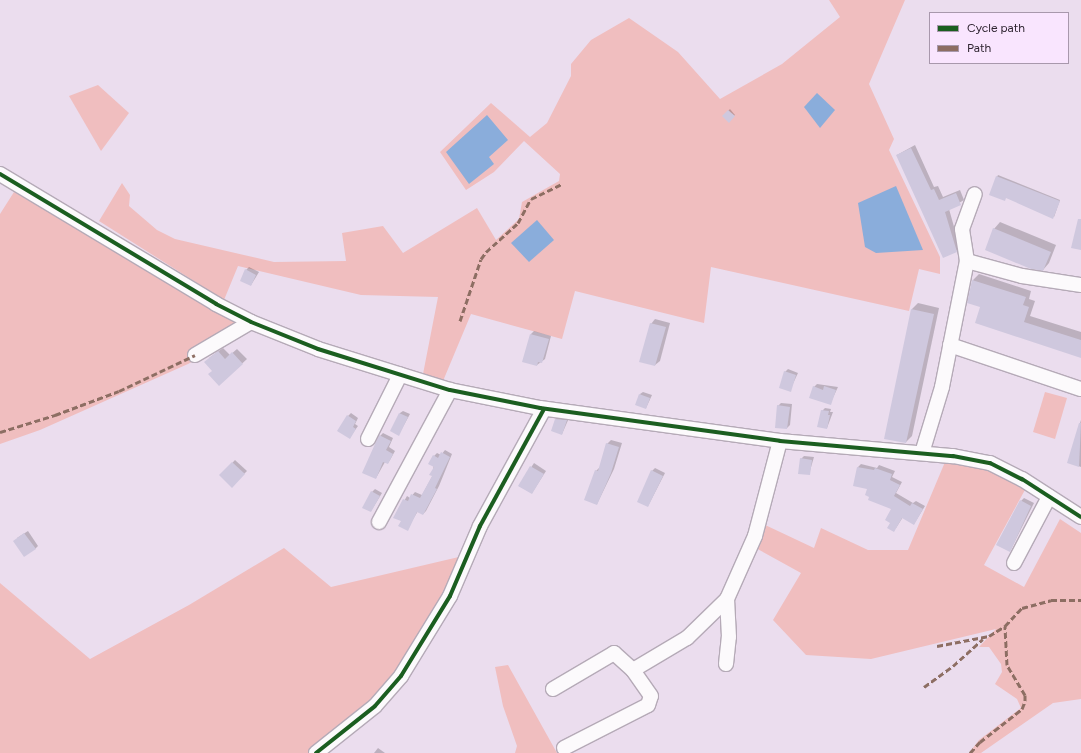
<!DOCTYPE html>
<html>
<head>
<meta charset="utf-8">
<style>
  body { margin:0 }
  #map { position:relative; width:1081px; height:753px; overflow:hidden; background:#ebddee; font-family:Figtree,sans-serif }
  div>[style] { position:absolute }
  .green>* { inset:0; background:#f0bebf }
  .water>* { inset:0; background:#8aaddb }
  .shadow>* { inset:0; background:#0003 }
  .building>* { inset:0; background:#cfc8de }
  .roads { filter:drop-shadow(1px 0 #b5aab7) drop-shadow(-1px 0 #b5aab7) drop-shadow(0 1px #b5aab7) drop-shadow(0 -1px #b5aab7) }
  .minor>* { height:14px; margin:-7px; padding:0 7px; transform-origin:7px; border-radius:7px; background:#fcfafc }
  .quiet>* { height:3px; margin-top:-1.5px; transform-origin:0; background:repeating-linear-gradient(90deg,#8d6e63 0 6px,transparent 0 9px) }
  .cycleway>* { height:4px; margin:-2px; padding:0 2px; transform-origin:2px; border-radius:2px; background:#1b5e20 }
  span { translate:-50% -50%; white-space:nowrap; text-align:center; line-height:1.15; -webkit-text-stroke:4px #f9e5fe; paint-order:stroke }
  .legend { position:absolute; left:929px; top:12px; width:140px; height:52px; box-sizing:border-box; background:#f9e5fe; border:1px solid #a898ac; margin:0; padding:5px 7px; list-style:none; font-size:12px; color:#2f2531 }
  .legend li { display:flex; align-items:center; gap:8px; height:20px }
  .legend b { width:20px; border:1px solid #a898ac }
</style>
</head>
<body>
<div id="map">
  <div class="green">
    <div style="clip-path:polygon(829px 0,905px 0,869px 84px,894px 139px,889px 150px,940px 257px,940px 274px,919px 269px,909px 311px,711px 267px,704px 323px,575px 291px,562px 339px,471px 314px,443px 381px,423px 374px,438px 297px,361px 295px,238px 266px,224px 300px,99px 221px,122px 183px,130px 195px,129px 206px,157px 230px,175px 239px,274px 262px,346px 261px,342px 233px,383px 226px,403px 253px,477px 208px,496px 240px,519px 219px,522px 202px,559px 181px,560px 174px,524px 141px,494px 172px,466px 190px,440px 152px,491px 103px,530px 137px,547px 123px,571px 76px,571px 64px,591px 40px,629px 18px,678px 52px,720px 99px,782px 64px,840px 17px)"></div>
    <div style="clip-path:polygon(98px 85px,129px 113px,101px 151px,69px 96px)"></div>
    <div style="clip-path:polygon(14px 192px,218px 310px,253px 328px,188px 364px,40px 430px,0 444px,0 214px)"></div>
    <div style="clip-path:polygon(1045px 392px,1067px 398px,1055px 439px,1033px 432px)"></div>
    <div style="clip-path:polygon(945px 462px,968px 465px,994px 473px,1026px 488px,984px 565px,1024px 587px,1060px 519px,1081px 533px,1081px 699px,1053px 703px,981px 753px,969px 753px,979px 740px,1021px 708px,1017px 699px,995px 684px,1002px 672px,1001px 664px,989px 647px,979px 647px,996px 629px,871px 659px,806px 655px,773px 620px,801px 573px,752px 546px,761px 523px,814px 548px,821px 528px,868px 550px,908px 550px)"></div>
    <div style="clip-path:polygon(284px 548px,331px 587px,463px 556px,413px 648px,377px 694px,324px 737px,310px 753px,0 753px,0 583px,90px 659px,189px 605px)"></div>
    <div style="clip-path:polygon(508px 665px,557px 753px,515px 753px,517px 746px,503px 706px,495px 667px)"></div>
  </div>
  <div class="water">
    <div style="clip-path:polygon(817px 93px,835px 110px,820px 128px,804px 107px)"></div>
    <div style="clip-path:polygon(487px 115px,508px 140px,489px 157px,494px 164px,469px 184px,446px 152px)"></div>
    <div style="clip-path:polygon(896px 186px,923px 250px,876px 253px,865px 247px,858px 203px)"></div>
    <div style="clip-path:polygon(537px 220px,554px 240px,529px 262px,511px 243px)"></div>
  </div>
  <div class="shadow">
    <div style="clip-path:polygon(730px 109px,735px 115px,729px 121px,723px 116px)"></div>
    <div style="clip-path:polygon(915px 145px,934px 187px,938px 186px,943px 197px,960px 190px,964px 200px,949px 209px,960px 248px,956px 251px,897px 155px)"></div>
    <div style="clip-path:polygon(998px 175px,1060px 200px,1054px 217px,997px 177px)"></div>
    <div style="clip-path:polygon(1000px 222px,1056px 245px,1049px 263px,1043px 270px,994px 229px)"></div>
    <div style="clip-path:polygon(249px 267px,259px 272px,251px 285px,246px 270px)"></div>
    <div style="clip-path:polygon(979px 274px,1031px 291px,1029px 299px,1035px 301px,1030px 316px,1081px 332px,1081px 357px,981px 306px,973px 280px)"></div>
    <div style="clip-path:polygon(918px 303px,939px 308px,912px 436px,906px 442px,885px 438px,912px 309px)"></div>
    <div style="clip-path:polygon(655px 319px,670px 323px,660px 361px,655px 365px,651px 324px)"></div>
    <div style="clip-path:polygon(534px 331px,551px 336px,545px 359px,537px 365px,531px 334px)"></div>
    <div style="clip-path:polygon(223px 348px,230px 355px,237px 349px,247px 359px,219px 385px,209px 358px)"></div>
    <div style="clip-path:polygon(788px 369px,798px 373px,790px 390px,785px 372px)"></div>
    <div style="clip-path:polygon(817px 384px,838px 387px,830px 404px,814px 387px)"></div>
    <div style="clip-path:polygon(643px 392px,652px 395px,646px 408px,640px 394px)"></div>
    <div style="clip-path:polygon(781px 403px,792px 404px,790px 425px,787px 428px,778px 406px)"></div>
    <div style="clip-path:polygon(825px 408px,831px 409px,830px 412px,833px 412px,827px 428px,822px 411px)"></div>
    <div style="clip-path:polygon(403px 411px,410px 414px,399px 434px,400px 413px)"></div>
    <div style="clip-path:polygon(351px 413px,358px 418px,355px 424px,358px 426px,350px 437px,348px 416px)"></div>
    <div style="clip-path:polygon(559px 416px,569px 418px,562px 434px,556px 419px)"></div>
    <div style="clip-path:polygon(1081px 420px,1081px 467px,1068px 462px)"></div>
    <div style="clip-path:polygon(383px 433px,393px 438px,389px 447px,395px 451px,390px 460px,388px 463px,385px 462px,376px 478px,380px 436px)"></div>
    <div style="clip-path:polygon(611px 440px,622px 443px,614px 469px,597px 504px,596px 471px,600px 467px,607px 444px)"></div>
    <div style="clip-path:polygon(445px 450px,452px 454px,439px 486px,426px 511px,423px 514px,418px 511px,407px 529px,402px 521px,395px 517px,407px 496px,410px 498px,415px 492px,422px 495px,433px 475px,434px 456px,437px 453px,441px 455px)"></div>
    <div style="clip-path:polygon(804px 456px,814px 457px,809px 474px,801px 459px)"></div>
    <div style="clip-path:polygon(235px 460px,247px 471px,232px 486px,221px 475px)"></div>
    <div style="clip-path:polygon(534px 463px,546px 471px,532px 493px,519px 486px)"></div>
    <div style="clip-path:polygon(861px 464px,877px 468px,879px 465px,895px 471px,892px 477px,902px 482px,896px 493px,913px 503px,916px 501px,925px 506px,914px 524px,903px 517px,896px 528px,891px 523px,892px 509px,870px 496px,858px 467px)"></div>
    <div style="clip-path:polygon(655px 468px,665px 473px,648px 506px,652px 471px)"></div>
    <div style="clip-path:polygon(375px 489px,382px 493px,371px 511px,372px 492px)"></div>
    <div style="clip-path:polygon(1024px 498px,1034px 503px,1010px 551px,1021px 501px)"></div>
    <div style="clip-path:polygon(28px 531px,38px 546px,35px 549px,17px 538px)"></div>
    <div style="clip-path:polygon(378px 748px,385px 753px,374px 753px)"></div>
  </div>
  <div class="building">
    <div style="clip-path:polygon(728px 110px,735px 116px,729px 123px,722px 116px)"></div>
    <div style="clip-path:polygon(911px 148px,931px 190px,934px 189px,939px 200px,956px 193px,961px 205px,945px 212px,957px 252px,943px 258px,896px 155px)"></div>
    <div style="clip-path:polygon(996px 176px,1060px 201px,1053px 219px,1006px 198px,1005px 201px,989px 195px)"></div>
    <div style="clip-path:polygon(1078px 219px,1081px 219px,1081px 250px,1071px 248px)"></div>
    <div style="clip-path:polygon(993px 228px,1051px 252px,1043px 271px,1031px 269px,985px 250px)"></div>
    <div style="clip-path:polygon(245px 269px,256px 275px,251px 286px,240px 281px)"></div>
    <div style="clip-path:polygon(972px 280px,1026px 297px,1023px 305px,1029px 307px,1024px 322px,1081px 340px,1081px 358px,975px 323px,980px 307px,967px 303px)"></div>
    <div style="clip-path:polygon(911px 309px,934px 314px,906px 443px,884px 439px)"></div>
    <div style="clip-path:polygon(650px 323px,666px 327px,655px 366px,639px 362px)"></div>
    <div style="clip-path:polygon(530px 334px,549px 339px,542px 363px,538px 362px,537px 366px,522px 362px)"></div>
    <div style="clip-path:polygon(218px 351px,225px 359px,232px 352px,243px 364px,219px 386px,208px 374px,212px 371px,204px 362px)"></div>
    <div style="clip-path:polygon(784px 371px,796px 375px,791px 392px,779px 388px)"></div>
    <div style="clip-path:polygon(813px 386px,823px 390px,824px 386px,836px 390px,831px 405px,809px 398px)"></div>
    <div style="clip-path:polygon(639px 394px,650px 398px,646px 409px,635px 405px)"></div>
    <div style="clip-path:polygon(777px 405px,790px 407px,787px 429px,775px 428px)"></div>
    <div style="clip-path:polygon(821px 410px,829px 411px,828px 415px,830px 415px,827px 429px,817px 427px)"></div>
    <div style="clip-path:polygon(399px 413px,408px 417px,399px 436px,390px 431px)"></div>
    <div style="clip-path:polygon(347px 415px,356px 421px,353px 427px,356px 429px,350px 439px,337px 431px)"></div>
    <div style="clip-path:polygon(555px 419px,567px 420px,562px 435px,551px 431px)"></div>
    <div style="clip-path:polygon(1079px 423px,1081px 423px,1079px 467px,1067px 463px)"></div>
    <div style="clip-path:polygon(379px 435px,391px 441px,386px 450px,393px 454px,388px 464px,383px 462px,376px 479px,362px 473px)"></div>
    <div style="clip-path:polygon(606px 443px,619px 447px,611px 473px,597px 505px,584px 500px,595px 470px,598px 471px)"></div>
    <div style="clip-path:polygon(441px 452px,450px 457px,435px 488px,437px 489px,423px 515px,417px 512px,408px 531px,398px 526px,401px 521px,393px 518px,403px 499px,408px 501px,411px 494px,420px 498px,432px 476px,429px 475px,434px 467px,428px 464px,433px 455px,438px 458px)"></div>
    <div style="clip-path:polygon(800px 458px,812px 460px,810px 475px,798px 474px)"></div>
    <div style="clip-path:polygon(232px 462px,245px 474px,232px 488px,219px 475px)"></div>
    <div style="clip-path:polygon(530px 466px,544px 474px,532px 494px,518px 486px)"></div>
    <div style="clip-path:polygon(857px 467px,874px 470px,875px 468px,892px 474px,890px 480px,900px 485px,894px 496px,910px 506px,912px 503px,923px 509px,914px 525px,902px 518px,894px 532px,887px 528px,890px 523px,885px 520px,891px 509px,868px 500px,869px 497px,865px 495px,867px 489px,853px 486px)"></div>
    <div style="clip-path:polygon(651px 470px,663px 476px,648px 507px,637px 502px)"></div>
    <div style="clip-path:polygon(371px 491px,380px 496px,371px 512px,362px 508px)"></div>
    <div style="clip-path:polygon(1020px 500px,1031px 506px,1010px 552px,996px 545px)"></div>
    <div style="clip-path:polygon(24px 533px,36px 549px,24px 557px,13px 541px)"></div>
  </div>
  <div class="roads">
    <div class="minor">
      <div style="left:0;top:174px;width:252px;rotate:31deg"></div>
      <div style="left:216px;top:304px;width:39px;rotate:27deg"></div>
      <div style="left:251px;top:322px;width:72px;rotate:21.9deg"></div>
      <div style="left:318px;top:349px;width:138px;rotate:17.3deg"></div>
      <div style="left:450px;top:390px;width:92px;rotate:11.3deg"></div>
      <div style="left:540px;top:408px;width:242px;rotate:7.8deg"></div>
      <div style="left:780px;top:441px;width:174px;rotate:5deg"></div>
      <div style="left:953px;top:456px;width:38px;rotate:11deg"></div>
      <div style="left:990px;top:463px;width:36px;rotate:27deg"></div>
      <div style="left:1022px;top:479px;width:70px;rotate:32.8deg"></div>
      <div style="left:967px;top:261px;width:57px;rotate:15.3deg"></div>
      <div style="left:1022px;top:276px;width:60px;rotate:8.7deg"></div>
      <div style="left:950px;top:345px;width:138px;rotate:18.6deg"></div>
      <div style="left:195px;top:355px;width:65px;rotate:-30.5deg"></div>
      <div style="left:368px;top:439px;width:72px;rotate:-63.4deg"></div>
      <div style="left:922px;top:453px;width:69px;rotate:-73.1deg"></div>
      <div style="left:942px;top:387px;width:128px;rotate:-78.8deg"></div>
      <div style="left:967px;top:261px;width:32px;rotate:-99deg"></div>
      <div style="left:962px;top:229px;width:37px;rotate:-70deg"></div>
      <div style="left:379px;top:522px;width:150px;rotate:-61.7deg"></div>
      <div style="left:1014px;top:563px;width:75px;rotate:-62.1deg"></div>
      <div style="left:726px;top:664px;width:27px;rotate:-84deg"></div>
      <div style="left:729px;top:637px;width:38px;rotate:-93deg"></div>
      <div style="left:553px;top:689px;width:71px;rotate:-30.5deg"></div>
      <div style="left:614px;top:653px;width:25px;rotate:42deg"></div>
      <div style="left:633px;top:670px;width:63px;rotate:-30.7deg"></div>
      <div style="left:687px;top:638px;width:56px;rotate:-44.3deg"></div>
      <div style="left:727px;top:599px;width:69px;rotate:-66deg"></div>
      <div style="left:755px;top:536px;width:98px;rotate:-75.3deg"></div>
      <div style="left:564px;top:748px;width:94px;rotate:-27.1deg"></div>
      <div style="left:648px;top:705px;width:9px;rotate:-72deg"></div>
      <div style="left:651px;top:696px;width:32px;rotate:-125deg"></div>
      <div style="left:316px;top:753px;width:75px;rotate:-38.5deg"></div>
      <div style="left:375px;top:706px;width:40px;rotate:-49deg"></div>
      <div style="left:401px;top:676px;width:94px;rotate:-58.5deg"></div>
      <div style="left:450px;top:596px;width:76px;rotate:-66.8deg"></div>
      <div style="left:480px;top:526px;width:133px;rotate:-61.3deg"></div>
    </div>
  </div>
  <div class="quiet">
    <div style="left:460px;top:321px;width:65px;rotate:-71.3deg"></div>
    <div style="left:481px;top:259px;width:9px;rotate:-54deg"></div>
    <div style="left:486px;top:252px;width:43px;rotate:-42.2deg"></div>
    <div style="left:518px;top:223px;width:27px;rotate:-62deg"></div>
    <div style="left:531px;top:199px;width:34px;rotate:-26deg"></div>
    <div style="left:0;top:432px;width:58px;rotate:-17.2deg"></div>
    <div style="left:55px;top:415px;width:68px;rotate:-20.6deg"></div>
    <div style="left:119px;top:391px;width:84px;rotate:-25.3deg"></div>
    <div style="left:937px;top:646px;width:53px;rotate:-10.9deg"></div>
    <div style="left:989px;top:636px;width:19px;rotate:-32deg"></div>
    <div style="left:1005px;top:626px;width:25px;rotate:-47deg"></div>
    <div style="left:1022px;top:608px;width:30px;rotate:-15deg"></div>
    <div style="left:1051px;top:600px;width:30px"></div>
    <div style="left:924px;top:687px;width:36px;rotate:-36deg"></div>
    <div style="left:953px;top:666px;width:40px;rotate:-42deg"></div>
    <div style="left:970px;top:753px;width:15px;rotate:-48deg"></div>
    <div style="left:980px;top:742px;width:53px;rotate:-38.2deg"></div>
    <div style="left:1022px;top:709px;width:9px;rotate:-69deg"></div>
    <div style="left:1025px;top:701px;width:6px;rotate:-90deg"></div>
    <div style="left:1025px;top:695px;width:35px;rotate:-121deg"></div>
    <div style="left:1007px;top:665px;width:39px;rotate:-93deg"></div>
  </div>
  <div class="cycleway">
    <div style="left:0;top:174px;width:252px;rotate:31deg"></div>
    <div style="left:216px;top:304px;width:39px;rotate:27deg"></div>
    <div style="left:251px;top:322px;width:72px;rotate:21.9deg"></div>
    <div style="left:318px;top:349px;width:138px;rotate:17.3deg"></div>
    <div style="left:450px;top:390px;width:92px;rotate:11.3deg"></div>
    <div style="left:540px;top:408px;width:242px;rotate:7.8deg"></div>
    <div style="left:780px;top:441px;width:174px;rotate:5deg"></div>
    <div style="left:953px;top:456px;width:38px;rotate:11deg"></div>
    <div style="left:990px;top:463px;width:36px;rotate:27deg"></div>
    <div style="left:1022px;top:479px;width:70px;rotate:32.8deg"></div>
    <div style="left:316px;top:753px;width:75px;rotate:-38.5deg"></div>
    <div style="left:375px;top:706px;width:40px;rotate:-49deg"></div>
    <div style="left:401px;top:676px;width:94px;rotate:-58.5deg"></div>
    <div style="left:450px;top:596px;width:76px;rotate:-66.8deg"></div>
    <div style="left:480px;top:526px;width:133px;rotate:-61.3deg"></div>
  </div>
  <ul class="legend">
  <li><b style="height:5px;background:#1b5e20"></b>Cycle path</li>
  <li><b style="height:5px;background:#8d6e63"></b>Path</li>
  </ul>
</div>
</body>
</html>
